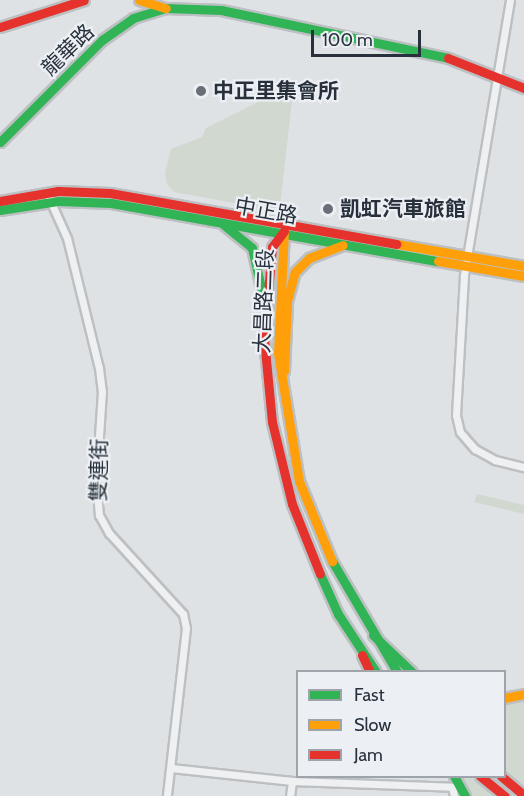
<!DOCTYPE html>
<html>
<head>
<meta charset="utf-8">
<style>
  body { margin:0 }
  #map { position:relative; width:524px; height:796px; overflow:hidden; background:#dfe2e4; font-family:Cabin,"Noto Sans TC",sans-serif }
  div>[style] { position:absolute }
  .green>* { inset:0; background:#d1d8d0 }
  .roads { filter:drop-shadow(2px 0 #bdc0c2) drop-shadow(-2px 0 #bdc0c2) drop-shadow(0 2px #bdc0c2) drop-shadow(0 -2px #bdc0c2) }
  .street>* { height:7px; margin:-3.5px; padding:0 3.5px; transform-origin:3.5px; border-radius:3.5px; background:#eff0f1 }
  .fast>* { height:9px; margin:-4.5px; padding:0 4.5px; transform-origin:4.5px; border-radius:4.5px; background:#30b455 }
  .slow>* { height:9px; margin:-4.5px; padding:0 4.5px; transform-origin:4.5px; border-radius:4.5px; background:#ff9f0a }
  .jam>* { height:9px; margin:-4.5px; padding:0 4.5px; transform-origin:4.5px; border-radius:4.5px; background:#e5322d }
  .dots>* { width:16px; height:16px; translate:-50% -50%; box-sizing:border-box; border:3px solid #ecf0f4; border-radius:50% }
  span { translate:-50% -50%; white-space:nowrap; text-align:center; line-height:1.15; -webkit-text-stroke:4.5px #ecf0f4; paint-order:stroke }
  .street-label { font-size:21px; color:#28313b }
  .poi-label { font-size:21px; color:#28313b; font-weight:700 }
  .left { translate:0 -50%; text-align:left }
  .legend { position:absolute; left:296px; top:670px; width:210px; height:108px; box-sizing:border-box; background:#ecf0f4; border:2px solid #9ea4aa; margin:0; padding:8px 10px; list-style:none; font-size:18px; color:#28313b }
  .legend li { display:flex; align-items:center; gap:12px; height:30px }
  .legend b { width:30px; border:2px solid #9ea4aa }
  .scale { position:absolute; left:311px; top:30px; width:110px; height:27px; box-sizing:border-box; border:3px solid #28313b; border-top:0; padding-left:8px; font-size:18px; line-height:21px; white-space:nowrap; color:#28313b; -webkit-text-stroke:4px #ecf0f4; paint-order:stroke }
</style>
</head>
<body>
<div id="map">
  <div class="green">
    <div style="clip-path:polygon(278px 92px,288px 94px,292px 101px,280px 206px,272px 210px,174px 192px,167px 184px,165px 173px,171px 149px,202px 137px,206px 128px)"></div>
    <div style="clip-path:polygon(477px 494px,524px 505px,524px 514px,474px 502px)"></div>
    <div style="clip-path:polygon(524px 700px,524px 785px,504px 771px,505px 704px)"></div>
    <div style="clip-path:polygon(458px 777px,471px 777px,495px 796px,470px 796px)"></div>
  </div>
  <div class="roads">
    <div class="street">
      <div style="left:510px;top:0;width:280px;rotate:99.5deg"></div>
      <div style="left:464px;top:276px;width:139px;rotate:93.3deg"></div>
      <div style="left:456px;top:415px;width:17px;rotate:77deg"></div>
      <div style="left:460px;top:432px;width:23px;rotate:49deg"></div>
      <div style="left:475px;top:449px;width:23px;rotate:29deg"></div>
      <div style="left:495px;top:460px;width:30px;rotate:14deg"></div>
      <div style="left:49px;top:198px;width:44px;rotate:65.8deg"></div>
      <div style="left:67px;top:238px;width:134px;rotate:76.2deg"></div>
      <div style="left:99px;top:368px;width:23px;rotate:83deg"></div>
      <div style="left:102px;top:391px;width:90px;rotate:93.8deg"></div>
      <div style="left:96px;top:481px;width:34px;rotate:85deg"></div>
      <div style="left:99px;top:515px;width:21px;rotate:61deg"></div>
      <div style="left:109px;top:533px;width:110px;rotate:47.6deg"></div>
      <div style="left:183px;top:614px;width:14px;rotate:78deg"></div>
      <div style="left:186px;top:628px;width:169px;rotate:96.5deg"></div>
      <div style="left:171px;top:768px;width:122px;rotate:6.1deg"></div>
      <div style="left:292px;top:781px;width:160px;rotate:2.1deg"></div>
      <div style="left:452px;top:787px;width:9px;rotate:77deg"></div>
      <div style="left:290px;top:796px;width:15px;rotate:-82deg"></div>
    </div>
    <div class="fast">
      <div style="left:0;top:142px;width:144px;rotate:-45deg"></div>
      <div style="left:102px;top:40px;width:38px;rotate:-35deg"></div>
      <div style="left:133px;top:18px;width:34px;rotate:-17deg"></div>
      <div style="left:166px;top:8px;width:55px;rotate:2.1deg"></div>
      <div style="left:221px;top:10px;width:232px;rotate:11.9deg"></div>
      <div style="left:0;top:210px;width:60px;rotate:-8.7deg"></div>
      <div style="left:59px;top:201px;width:52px;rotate:2.2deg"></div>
      <div style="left:111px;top:203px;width:332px;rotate:10.1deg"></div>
      <div style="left:224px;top:225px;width:36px;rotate:39deg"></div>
      <div style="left:252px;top:248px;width:45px;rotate:77.2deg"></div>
      <div style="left:332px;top:561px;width:129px;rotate:59.6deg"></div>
      <div style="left:320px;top:574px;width:44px;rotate:65.8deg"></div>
      <div style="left:338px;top:614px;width:69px;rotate:56.8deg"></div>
      <div style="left:373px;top:635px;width:54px;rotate:43.5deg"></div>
      <div style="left:454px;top:776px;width:23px;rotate:61deg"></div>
    </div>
    <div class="slow">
      <div style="left:139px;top:0;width:28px;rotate:17deg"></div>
      <div style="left:284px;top:231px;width:122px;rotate:92.8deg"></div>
      <div style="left:278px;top:353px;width:130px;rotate:80.7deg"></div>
      <div style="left:299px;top:481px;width:87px;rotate:67.6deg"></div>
      <div style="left:397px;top:244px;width:129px;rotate:9.8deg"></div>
      <div style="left:438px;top:261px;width:87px;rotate:9.9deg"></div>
      <div style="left:284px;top:371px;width:70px;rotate:-87.5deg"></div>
      <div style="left:287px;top:301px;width:30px;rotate:-75deg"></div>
      <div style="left:295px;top:272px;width:20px;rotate:-45deg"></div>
      <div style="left:309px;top:258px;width:36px;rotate:-21deg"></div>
      <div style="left:504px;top:698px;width:20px;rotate:-11deg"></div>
    </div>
    <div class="jam">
      <div style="left:0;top:27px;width:88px;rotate:-17.8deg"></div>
      <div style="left:448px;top:58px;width:82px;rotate:21.5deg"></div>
      <div style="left:0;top:201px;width:59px;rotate:-9.8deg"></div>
      <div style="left:58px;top:191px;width:52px;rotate:2.2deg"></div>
      <div style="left:110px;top:193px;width:291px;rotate:10.1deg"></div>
      <div style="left:284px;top:231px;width:20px;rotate:127deg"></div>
      <div style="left:272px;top:247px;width:92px;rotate:95deg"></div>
      <div style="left:264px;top:339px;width:83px;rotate:84.5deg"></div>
      <div style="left:272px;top:422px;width:84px;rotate:76.3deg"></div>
      <div style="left:292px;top:504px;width:75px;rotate:68.2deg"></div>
      <div style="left:362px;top:655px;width:19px;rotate:65deg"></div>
      <div style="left:480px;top:776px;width:32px;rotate:39deg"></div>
      <div style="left:501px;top:776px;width:30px;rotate:40deg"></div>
    </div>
  </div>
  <div class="dots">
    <div style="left:201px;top:91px;background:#686f76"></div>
    <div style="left:328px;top:209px;background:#686f76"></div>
  </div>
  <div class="street-label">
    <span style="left:68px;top:50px;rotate:-44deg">龍華路</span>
    <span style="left:266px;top:211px;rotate:10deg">中正路</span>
    <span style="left:264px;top:301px;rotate:-88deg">大昌路二段</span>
    <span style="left:99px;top:470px;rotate:-89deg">雙連街</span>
  </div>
  <div class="poi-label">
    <span class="left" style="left:213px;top:91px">中正里集會所</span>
    <span class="left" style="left:340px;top:209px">凱虹汽車旅館</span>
  </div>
  <ul class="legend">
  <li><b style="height:8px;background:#30b455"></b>Fast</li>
  <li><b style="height:8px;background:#ff9f0a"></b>Slow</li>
  <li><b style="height:8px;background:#e5322d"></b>Jam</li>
  </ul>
  <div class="scale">100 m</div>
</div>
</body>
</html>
